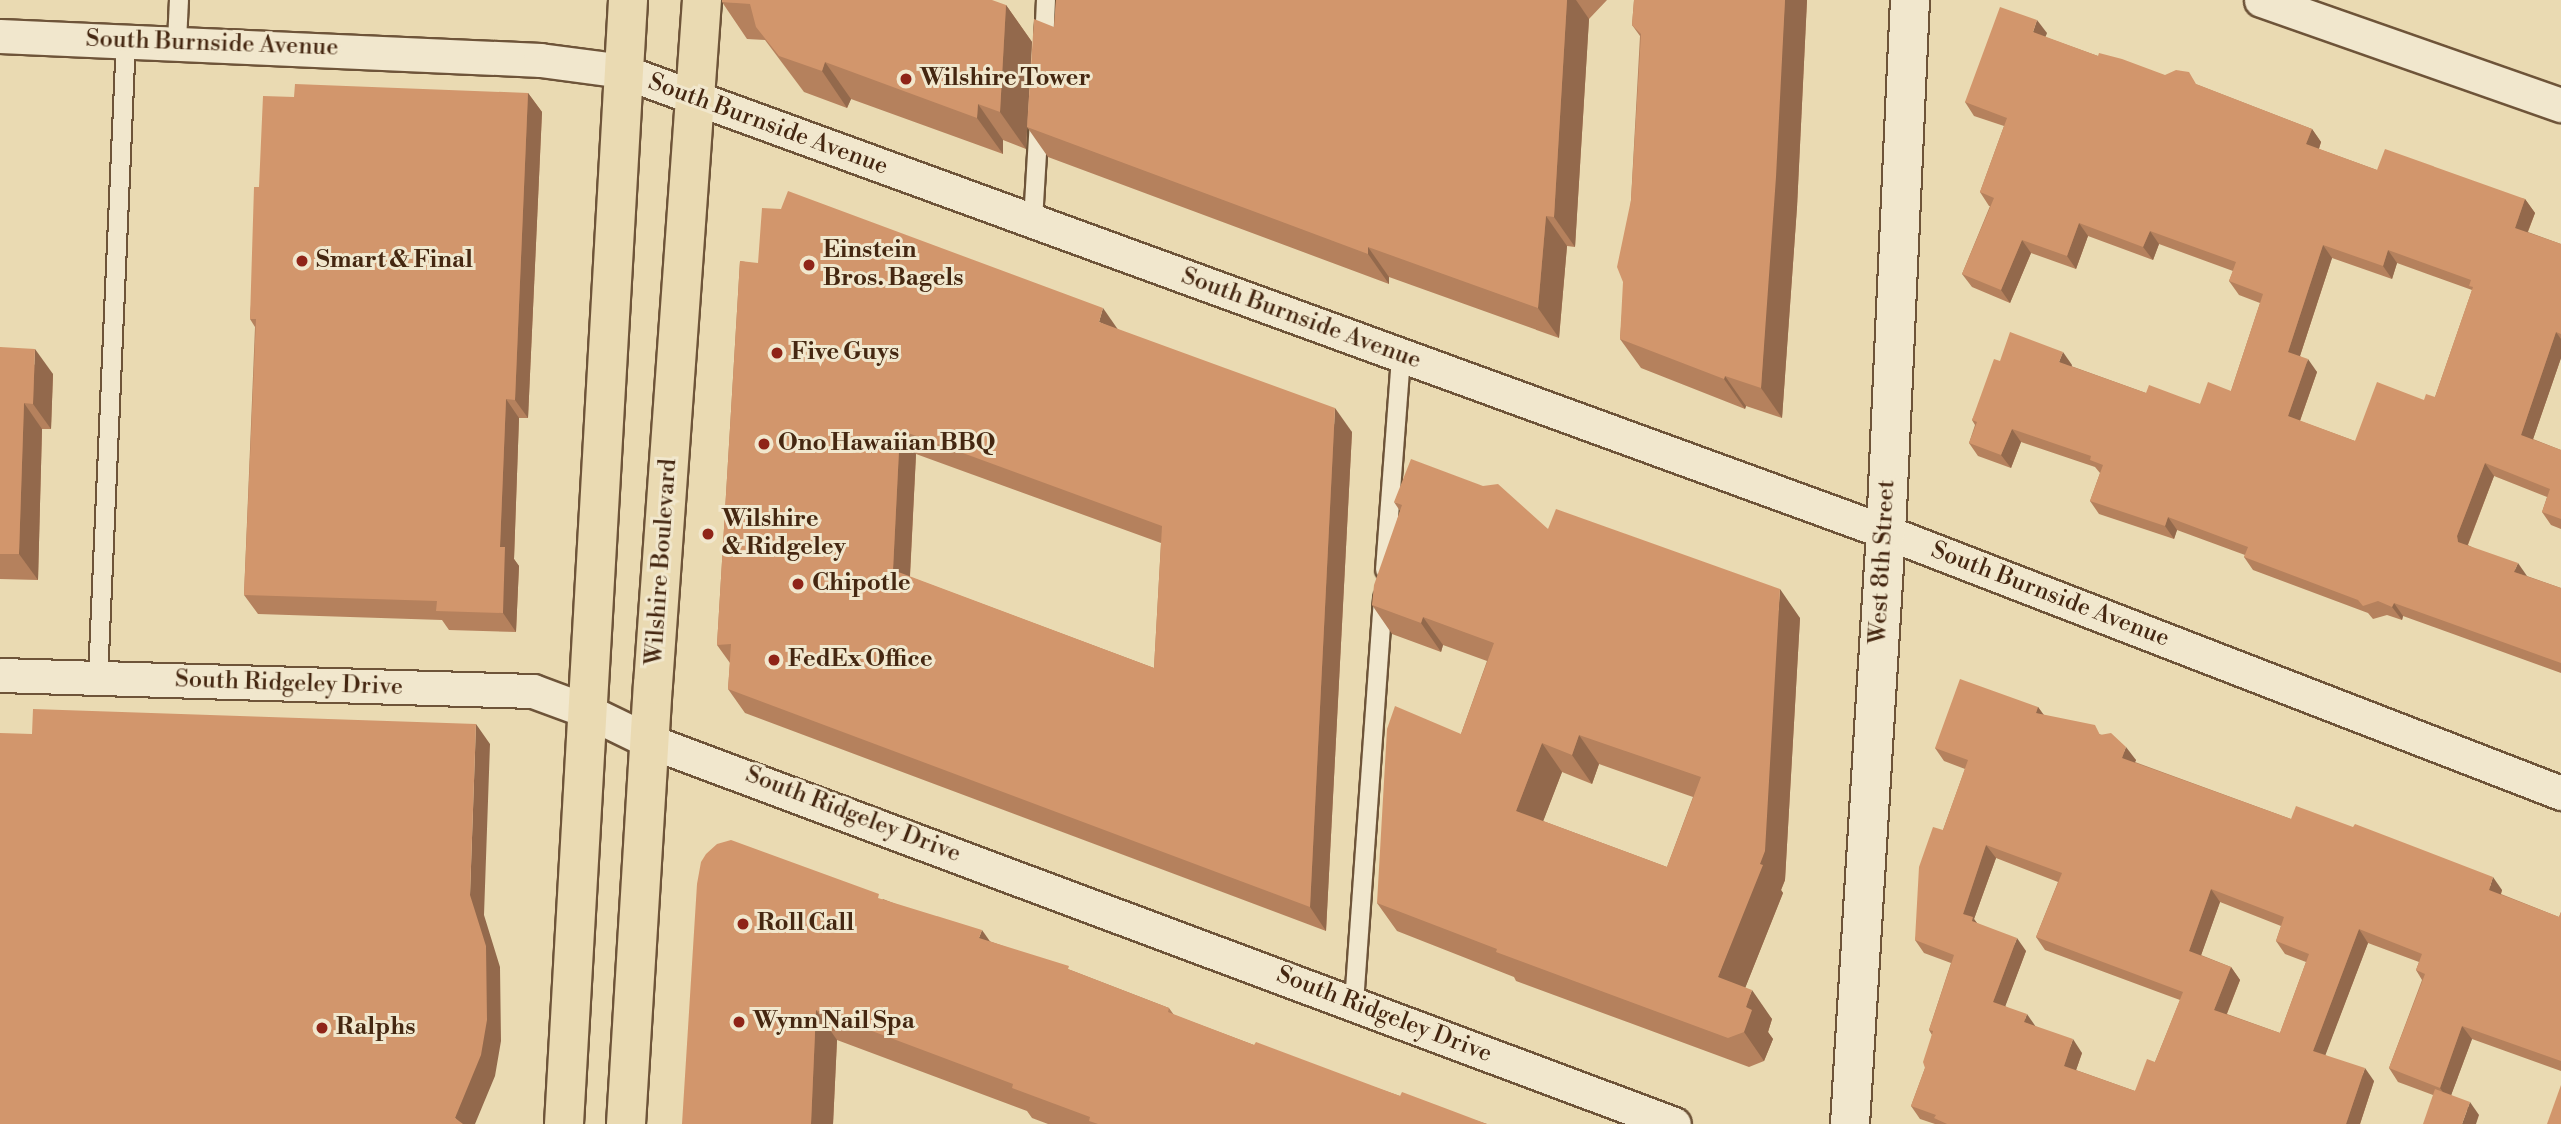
<!DOCTYPE html>
<html>
<head>
<meta charset="utf-8">
<style>
  body { margin:0 }
  #map { position:relative; width:2561px; height:1124px; overflow:hidden; background:#eadab2; font-family:"Libre Bodoni",serif }
  div>[style] { position:absolute }
  .roads { filter:drop-shadow(2px 0 #6e5439) drop-shadow(-2px 0 #6e5439) drop-shadow(0 2px #6e5439) drop-shadow(0 -2px #6e5439) }
  .lane>* { height:18px; margin:-9px; padding:0 9px; transform-origin:9px; border-radius:9px; background:#f1e7cd }
  .street>* { height:33px; margin:-16.5px; padding:0 16.5px; transform-origin:16.5px; border-radius:16.5px; background:#f1e7cd }
  .secondary>* { height:38px; margin:-19px; padding:0 19px; transform-origin:19px; border-radius:19px; background:#f1e7cd }
  .primary>* { height:38px; margin:-19px; padding:0 19px; transform-origin:19px; border-radius:19px; background:#eadab2 }
  .wall>* { inset:0; background:#b5815d }
  .shaded-wall>* { inset:0; background:#93694c }
  .building>* { inset:0; background:#d2966c }
  .dots>* { width:19px; height:19px; translate:-50% -50%; box-sizing:border-box; border:4px solid #f1e7cd; border-radius:50% }
  span { translate:-50% -50%; white-space:nowrap; text-align:center; line-height:1.15; -webkit-text-stroke:6px #f1e7cd; paint-order:stroke }
  .street-label { font-size:24px; color:#452711 }
  .poi-label { font-size:24px; color:#452711; font-weight:700 }
  .left { translate:0 -50%; text-align:left }
</style>
</head>
<body>
<div id="map">
  <div class="roads">
    <div class="lane">
      <div style="left:177px;top:42px;width:42px;rotate:-87.3deg"></div>
      <div style="left:1044px;top:45px;width:45px;rotate:-87.5deg"></div>
      <div style="left:1033px;top:221px;width:102px;rotate:-86.6deg"></div>
      <div style="left:1385px;top:570px;width:216px;rotate:-85.7deg"></div>
      <div style="left:98px;top:678px;width:639px;rotate:-87.49deg"></div>
      <div style="left:1354px;top:1003px;width:406px;rotate:-85.9deg"></div>
    </div>
    <div class="street">
      <div style="left:2261px;top:0;width:318px;rotate:19.3deg"></div>
      <div style="left:0;top:36px;width:541px;rotate:2.54deg"></div>
      <div style="left:540px;top:60px;width:83px;rotate:7.6deg"></div>
      <div style="left:622px;top:71px;width:1345px;rotate:20.04deg"></div>
      <div style="left:1886px;top:532px;width:724px;rotate:21.14deg"></div>
      <div style="left:0;top:675px;width:533px;rotate:1.72deg"></div>
      <div style="left:533px;top:691px;width:58px;rotate:20.3deg"></div>
      <div style="left:587px;top:711px;width:69px;rotate:25.8deg"></div>
      <div style="left:649px;top:741px;width:1094px;rotate:20.49deg"></div>
    </div>
    <div class="secondary">
      <div style="left:1850px;top:1124px;width:593px;rotate:-86.52deg"></div>
      <div style="left:1886px;top:532px;width:533px;rotate:-87.42deg"></div>
    </div>
    <div class="primary">
      <div style="left:564px;top:1124px;width:1126px;rotate:-86.74deg"></div>
      <div style="left:626px;top:1124px;width:440px;rotate:-86.5deg"></div>
      <div style="left:653px;top:685px;width:687px;rotate:-85.91deg"></div>
    </div>
  </div>
  <div class="wall">
    <div style="clip-path:polygon(1056px 0,1607px 0,1589px 19px,1575px 247px,1567px 246px,1559px 338px,1389px 277px,1389px 284px,1048px 157px,1027px 127px,1054px 27px)"></div>
    <div style="clip-path:polygon(1634px 0,1807px 0,1797px 207px,1782px 418px,1746px 406px,1745px 409px,1641px 368px,1620px 339px,1631px 200px,1640px 36px,1632px 25px)"></div>
    <div style="clip-path:polygon(722px 2px,1006px 5px,1032px 42px,1026px 149px,1003px 140px,1003px 154px,851px 99px,847px 108px,804px 92px,765px 40px,747px 39px)"></div>
    <div style="clip-path:polygon(evenodd,2047px 33px,2045px 37px,2098px 56px,2198px 85px,2312px 129px,2321px 142px,2319px 149px,2377px 170px,2525px 199px,2535px 213px,2528px 232px,2561px 244px,2561px 358px,2533px 439px,2561px 450px,2561px 529px,2551px 525px,2542px 512px,2547px 497px,2494px 476px,2468px 545px,2527px 576px,2561px 588px,2561px 673px,2403px 616px,2402px 620px,2387px 615px,2373px 619px,2368px 613px,2253px 570px,2244px 557px,2245px 555px,2177px 530px,2174px 539px,2099px 514px,2090px 501px,2100px 473px,2095px 467px,2021px 442px,2011px 468px,1978px 456px,1969px 443px,1975px 425px,1972px 420px,2000px 361px,2072px 365px,2071px 366px,2146px 393px,2200px 404px,2231px 391px,2260px 303px,2239px 295px,2229px 281px,2233px 271px,2159px 244px,2153px 260px,2088px 236px,2076px 269px,2031px 253px,2010px 303px,1972px 287px,1962px 274px,1990px 206px,1989px 206px,1980px 192px,2004px 126px,1974px 116px,1965px 102px,2047px 33px,2332px 258px,2392px 279px,2397px 263px,2472px 290px,2435px 397px,2355px 441px,2300px 421px,2317px 372px,2300px 356px,2332px 258px)"></div>
    <div style="clip-path:polygon(528px 93px,542px 112px,528px 418px,519px 418px,514px 559px,519px 566px,516px 632px,449px 630px,442px 620px,258px 614px,244px 595px,255px 327px,250px 319px,259px 187px,294px 97px)"></div>
    <div style="clip-path:polygon(evenodd,740px 261px,1117px 329px,1352px 432px,1326px 931px,745px 713px,728px 689px,730px 663px,717px 645px,740px 261px,916px 454px,1161px 543px,1154px 668px,910px 577px,916px 454px)"></div>
    <div style="clip-path:polygon(0 347px,53px 374px,51px 429px,42px 429px,38px 580px,0 579px)"></div>
    <div style="clip-path:polygon(evenodd,1394px 502px,1548px 529px,1800px 618px,1785px 880px,1781px 890px,1783px 893px,1745px 988px,1772px 1019px,1768px 1032px,1773px 1039px,1764px 1061px,1749px 1067px,1516px 981px,1514px 977px,1397px 931px,1377px 903px,1461px 734px,1487px 661px,1443px 645px,1441px 652px,1392px 634px,1372px 605px,1400px 511px,1394px 502px,1599px 764px,1693px 797px,1667px 867px,1543px 821px,1562px 772px,1592px 784px,1599px 764px)"></div>
    <div style="clip-path:polygon(evenodd,2038px 707px,2044px 715px,2102px 735px,2136px 760px,2135px 762px,2291px 819px,2502px 890px,2501px 894px,2559px 917px,2561px 912px,2561px 1071px,2472px 1039px,2451px 1095px,2479px 1115px,2433px 1095px,2398px 1082px,2389px 1068px,2422px 980px,2416px 970px,2419px 962px,2368px 943px,2325px 1055px,2374px 1081px,2360px 1124px,1935px 1124px,1920px 1119px,1911px 1106px,1925px 1068px,1932px 1035px,1929px 1030px,1951px 963px,1924px 953px,1915px 940px,1943px 830px,1965px 769px,1944px 761px,1935px 748px,2038px 707px,1996px 858px,2058px 882px,2036px 937px,2045px 950px,2180px 1000px,2155px 1062px,2135px 1091px,2076px 1070px,2082px 1053px,2035px 1026px,2005px 1006px,2026px 951px,1977px 923px,1974px 919px,1996px 858px,2038px 707px,2220px 902px,2281px 926px,2276px 941px,2285px 954px,2306px 962px,2280px 1033px,2227px 1014px,2240px 980px,2231px 967px,2201px 955px,2220px 902px)"></div>
    <div style="clip-path:polygon(883px 899px,989px 941px,1073px 971px,1169px 1008px,1174px 1015px,1254px 1045px,1400px 1096px,1487px 1124px,1048px 1124px,1032px 1118px,1027px 1111px,837px 1040px,833px 1124px,682px 1124px)"></div>
  </div>
  <div class="shaded-wall">
    <div style="clip-path:polygon(1567px 0,1576px 0,1589px 19px,1575px 247px,1554px 217px)"></div>
    <div style="clip-path:polygon(1785px 0,1807px 0,1797px 207px,1782px 418px,1761px 388px)"></div>
    <div style="clip-path:polygon(1006px 5px,1032px 42px,1026px 149px,1000px 112px)"></div>
    <div style="clip-path:polygon(2037px 20px,2047px 33px,2042px 45px,2033px 32px)"></div>
    <div style="clip-path:polygon(825px 62px,851px 99px,847px 108px,822px 71px)"></div>
    <div style="clip-path:polygon(528px 93px,542px 112px,528px 418px,515px 400px)"></div>
    <div style="clip-path:polygon(978px 104px,1003px 140px,1003px 154px,977px 118px)"></div>
    <div style="clip-path:polygon(2312px 129px,2321px 142px,2316px 157px,2306px 144px)"></div>
    <div style="clip-path:polygon(2525px 199px,2535px 213px,2524px 241px,2515px 228px)"></div>
    <div style="clip-path:polygon(1546px 216px,1567px 246px,1559px 338px,1538px 308px)"></div>
    <div style="clip-path:polygon(2079px 223px,2088px 236px,2076px 269px,2067px 256px)"></div>
    <div style="clip-path:polygon(2150px 231px,2159px 244px,2153px 260px,2143px 247px)"></div>
    <div style="clip-path:polygon(2022px 240px,2031px 253px,2010px 303px,2001px 290px)"></div>
    <div style="clip-path:polygon(2323px 245px,2332px 258px,2297px 365px,2288px 352px)"></div>
    <div style="clip-path:polygon(1368px 247px,1389px 277px,1389px 284px,1368px 254px)"></div>
    <div style="clip-path:polygon(2388px 250px,2397px 263px,2392px 279px,2383px 266px)"></div>
    <div style="clip-path:polygon(1103px 308px,1119px 331px,1099px 322px)"></div>
    <div style="clip-path:polygon(2556px 332px,2561px 339px,2561px 358px,2530px 448px,2521px 435px)"></div>
    <div style="clip-path:polygon(35px 349px,53px 374px,51px 429px,33px 404px)"></div>
    <div style="clip-path:polygon(2063px 352px,2072px 365px,2068px 375px,2059px 362px)"></div>
    <div style="clip-path:polygon(2308px 359px,2317px 372px,2297px 429px,2288px 416px)"></div>
    <div style="clip-path:polygon(1725px 376px,1746px 406px,1745px 409px,1724px 379px)"></div>
    <div style="clip-path:polygon(506px 399px,519px 418px,514px 559px,519px 566px,516px 632px,503px 613px,500px 547px)"></div>
    <div style="clip-path:polygon(24px 403px,42px 429px,38px 580px,19px 554px)"></div>
    <div style="clip-path:polygon(1335px 408px,1352px 432px,1326px 931px,1310px 907px)"></div>
    <div style="clip-path:polygon(2012px 429px,2021px 442px,2011px 468px,2001px 455px)"></div>
    <div style="clip-path:polygon(900px 430px,916px 454px,909px 593px,893px 570px)"></div>
    <div style="clip-path:polygon(2485px 463px,2494px 476px,2466px 549px,2458px 542px,2457px 536px)"></div>
    <div style="clip-path:polygon(2168px 517px,2177px 530px,2174px 539px,2165px 526px)"></div>
    <div style="clip-path:polygon(2518px 563px,2527px 576px,2514px 572px)"></div>
    <div style="clip-path:polygon(1780px 589px,1800px 618px,1785px 880px,1781px 890px,1783px 893px,1738px 1006px,1718px 977px,1760px 864px)"></div>
    <div style="clip-path:polygon(2394px 603px,2403px 616px,2402px 620px,2392px 607px)"></div>
    <div style="clip-path:polygon(1423px 617px,1443px 645px,1441px 652px,1421px 623px)"></div>
    <div style="clip-path:polygon(2038px 707px,2047px 720px,2036px 713px)"></div>
    <div style="clip-path:polygon(476px 724px,490px 744px,484px 915px,500px 967px,501px 1041px,495px 1076px,475px 1124px,460px 1124px,455px 1118px,470px 895px)"></div>
    <div style="clip-path:polygon(1579px 735px,1599px 764px,1592px 784px,1572px 755px)"></div>
    <div style="clip-path:polygon(1542px 743px,1562px 772px,1536px 840px,1516px 811px)"></div>
    <div style="clip-path:polygon(2126px 747px,2136px 760px,2131px 771px,2122px 758px)"></div>
    <div style="clip-path:polygon(1986px 845px,1996px 858px,1974px 919px,1982px 930px,1963px 914px)"></div>
    <div style="clip-path:polygon(2493px 877px,2502px 890px,2498px 903px,2489px 890px)"></div>
    <div style="clip-path:polygon(2211px 889px,2220px 902px,2198px 964px,2189px 951px)"></div>
    <div style="clip-path:polygon(2359px 929px,2368px 943px,2322px 1064px,2313px 1051px)"></div>
    <div style="clip-path:polygon(982px 930px,1003px 960px,979px 938px)"></div>
    <div style="clip-path:polygon(2017px 938px,2026px 951px,2002px 1015px,1993px 1002px)"></div>
    <div style="clip-path:polygon(2231px 967px,2240px 980px,2223px 1023px,2214px 1010px)"></div>
    <div style="clip-path:polygon(1752px 990px,1772px 1019px,1768px 1032px,1773px 1039px,1764px 1061px,1744px 1032px,1746px 1007px)"></div>
    <div style="clip-path:polygon(816px 1010px,837px 1040px,833px 1124px,811px 1124px)"></div>
    <div style="clip-path:polygon(2027px 1014px,2036px 1027px,2024px 1022px)"></div>
    <div style="clip-path:polygon(2462px 1026px,2472px 1039px,2449px 1101px,2440px 1088px)"></div>
    <div style="clip-path:polygon(2073px 1039px,2082px 1053px,2073px 1079px,2064px 1066px)"></div>
    <div style="clip-path:polygon(2365px 1068px,2374px 1081px,2360px 1124px,2346px 1124px)"></div>
    <div style="clip-path:polygon(2470px 1102px,2479px 1115px,2476px 1124px,2462px 1124px)"></div>
  </div>
  <div class="building">
    <div style="clip-path:polygon(722px 0,992px 0,1006px 5px,1000px 112px,978px 104px,977px 118px,825px 62px,822px 71px,779px 56px,756px 27px,750px 4px,722px 2px)"></div>
    <div style="clip-path:polygon(1056px 0,1567px 0,1554px 217px,1546px 216px,1538px 308px,1368px 247px,1368px 254px,1027px 127px,1034px 19px,1054px 27px)"></div>
    <div style="clip-path:polygon(1634px 0,1785px 0,1776px 177px,1761px 388px,1725px 376px,1724px 379px,1620px 339px,1623px 282px,1617px 267px,1631px 200px,1641px 34px,1632px 25px)"></div>
    <div style="clip-path:polygon(evenodd,2000px 7px,2037px 20px,2033px 32px,2098px 56px,2099px 53px,2122px 59px,2165px 75px,2176px 70px,2189px 72px,2196px 84px,2312px 129px,2306px 144px,2377px 170px,2385px 149px,2525px 199px,2515px 228px,2561px 244px,2561px 334px,2556px 332px,2521px 435px,2561px 450px,2561px 519px,2542px 512px,2550px 489px,2485px 463px,2457px 536px,2458px 542px,2518px 563px,2514px 572px,2561px 588px,2561px 663px,2394px 603px,2392px 607px,2378px 601px,2363px 606px,2358px 600px,2244px 557px,2248px 547px,2168px 517px,2165px 526px,2090px 501px,2103px 465px,2090px 460px,2091px 456px,2012px 429px,2001px 455px,1969px 443px,1977px 422px,1972px 420px,1994px 359px,2000px 361px,2010px 332px,2063px 352px,2059px 362px,2146px 393px,2149px 385px,2200px 404px,2208px 382px,2231px 391px,2263px 294px,2229px 281px,2236px 262px,2150px 231px,2143px 247px,2079px 223px,2067px 256px,2022px 240px,2001px 290px,1962px 274px,1994px 198px,1980px 192px,2007px 118px,1965px 102px,2000px 7px,2323px 245px,2383px 266px,2388px 250px,2471px 280px,2469px 286px,2473px 287px,2435px 397px,2426px 394px,2424px 400px,2377px 382px,2355px 441px,2288px 416px,2308px 359px,2288px 352px,2323px 245px)"></div>
    <div style="clip-path:polygon(295px 84px,528px 93px,515px 400px,506px 399px,500px 547px,505px 547px,503px 613px,436px 611px,437px 601px,244px 595px,256px 319px,250px 319px,254px 187px,259px 187px,263px 96px,294px 97px)"></div>
    <div style="clip-path:polygon(evenodd,788px 191px,1103px 308px,1099px 322px,1335px 408px,1310px 907px,728px 689px,731px 644px,717px 645px,740px 261px,758px 263px,762px 208px,781px 209px,788px 191px,900px 430px,1162px 526px,1154px 668px,893px 570px,900px 430px)"></div>
    <div style="clip-path:polygon(0 347px,35px 349px,33px 404px,24px 403px,19px 554px,0 554px)"></div>
    <div style="clip-path:polygon(evenodd,1411px 459px,1483px 486px,1498px 484px,1548px 529px,1556px 509px,1780px 589px,1765px 851px,1760px 864px,1763px 865px,1718px 977px,1752px 990px,1746px 1007px,1752px 1010px,1744px 1032px,1728px 1038px,1496px 952px,1497px 949px,1377px 903px,1387px 729px,1395px 706px,1461px 734px,1494px 643px,1423px 617px,1421px 623px,1372px 605px,1374px 585px,1402px 505px,1394px 502px,1411px 459px,1579px 735px,1701px 777px,1667px 867px,1516px 811px,1542px 743px,1572px 755px,1579px 735px)"></div>
    <div style="clip-path:polygon(evenodd,1960px 679px,2038px 707px,2036px 713px,2095px 725px,2100px 735px,2111px 733px,2126px 747px,2122px 758px,2291px 819px,2296px 806px,2353px 827px,2355px 824px,2493px 877px,2489px 890px,2559px 917px,2561px 912px,2561px 1061px,2462px 1026px,2440px 1088px,2389px 1068px,2425px 974px,2416px 970px,2422px 954px,2359px 929px,2313px 1051px,2365px 1068px,2346px 1124px,1947px 1124px,1934px 1118px,1936px 1115px,1911px 1106px,1925px 1068px,1923px 1062px,1933px 1031px,1929px 1030px,1954px 955px,1915px 940px,1919px 867px,1933px 827px,1943px 830px,1968px 760px,1935px 748px,1960px 679px,1986px 845px,2062px 873px,2036px 937px,2183px 992px,2155px 1062px,2147px 1059px,2135px 1091px,2064px 1066px,2073px 1039px,2024px 1022px,2027px 1014px,1993px 1002px,2017px 938px,1972px 921px,1973px 917px,1963px 914px,1986px 845px,1960px 679px,2211px 889px,2284px 917px,2276px 941px,2309px 954px,2280px 1033px,2214px 1010px,2231px 967px,2189px 951px,2211px 889px)"></div>
    <div style="clip-path:polygon(33px 709px,476px 724px,470px 895px,486px 946px,487px 1020px,481px 1055px,455px 1118px,463px 1124px,0 1124px,0 733px,32px 734px)"></div>
    <div style="clip-path:polygon(731px 840px,879px 894px,878px 898px,982px 930px,979px 938px,1069px 966px,1068px 969px,1169px 1008px,1168px 1012px,1254px 1045px,1256px 1042px,1400px 1096px,1402px 1092px,1487px 1124px,1098px 1124px,1089px 1121px,1090px 1117px,1012px 1088px,1013px 1084px,816px 1010px,811px 1124px,682px 1124px,697px 884px,701px 862px,706px 854px,717px 844px)"></div>
    <div style="clip-path:polygon(2561px 1085px,2561px 1124px,2547px 1124px)"></div>
    <div style="clip-path:polygon(2435px 1089px,2470px 1102px,2462px 1124px,2423px 1124px)"></div>
  </div>
  <div class="dots">
    <div style="left:906px;top:79px;background:#8f2418"></div>
    <div style="left:302px;top:261px;background:#8f2418"></div>
    <div style="left:809px;top:265px;background:#8f2418"></div>
    <div style="left:777px;top:353px;background:#8f2418"></div>
    <div style="left:764px;top:444px;background:#8f2418"></div>
    <div style="left:708px;top:534px;background:#8f2418"></div>
    <div style="left:798px;top:584px;background:#8f2418"></div>
    <div style="left:774px;top:660px;background:#8f2418"></div>
    <div style="left:743px;top:924px;background:#8f2418"></div>
    <div style="left:739px;top:1022px;background:#8f2418"></div>
    <div style="left:322px;top:1028px;background:#8f2418"></div>
  </div>
  <div class="street-label">
    <span style="left:212px;top:44px;rotate:2deg">South Burnside Avenue</span>
    <span style="left:768px;top:125px;rotate:20deg">South Burnside Avenue</span>
    <span style="left:1301px;top:319px;rotate:20deg">South Burnside Avenue</span>
    <span style="left:662px;top:562px;rotate:-86deg">Wilshire Boulevard</span>
    <span style="left:1883px;top:562px;rotate:-87deg">West 8th Street</span>
    <span style="left:2050px;top:595px;rotate:21deg">South Burnside Avenue</span>
    <span style="left:289px;top:684px;rotate:2deg">South Ridgeley Drive</span>
    <span style="left:853px;top:815px;rotate:21deg">South Ridgeley Drive</span>
    <span style="left:1384px;top:1015px;rotate:21deg">South Ridgeley Drive</span>
  </div>
  <div class="poi-label">
    <span class="left" style="left:920px;top:79px">Wilshire Tower</span>
    <span class="left" style="left:823px;top:265px">Einstein<br>Bros. Bagels</span>
    <span class="left" style="left:316px;top:261px">Smart &amp; Final</span>
    <span class="left" style="left:791px;top:353px">Five Guys</span>
    <span class="left" style="left:778px;top:444px">Ono Hawaiian BBQ</span>
    <span class="left" style="left:722px;top:534px">Wilshire<br>&amp; Ridgeley</span>
    <span class="left" style="left:812px;top:584px">Chipotle</span>
    <span class="left" style="left:788px;top:660px">FedEx Office</span>
    <span class="left" style="left:757px;top:924px">Roll Call</span>
    <span class="left" style="left:753px;top:1022px">Wynn Nail Spa</span>
    <span class="left" style="left:336px;top:1028px">Ralphs</span>
  </div>
</div>
</body>
</html>
